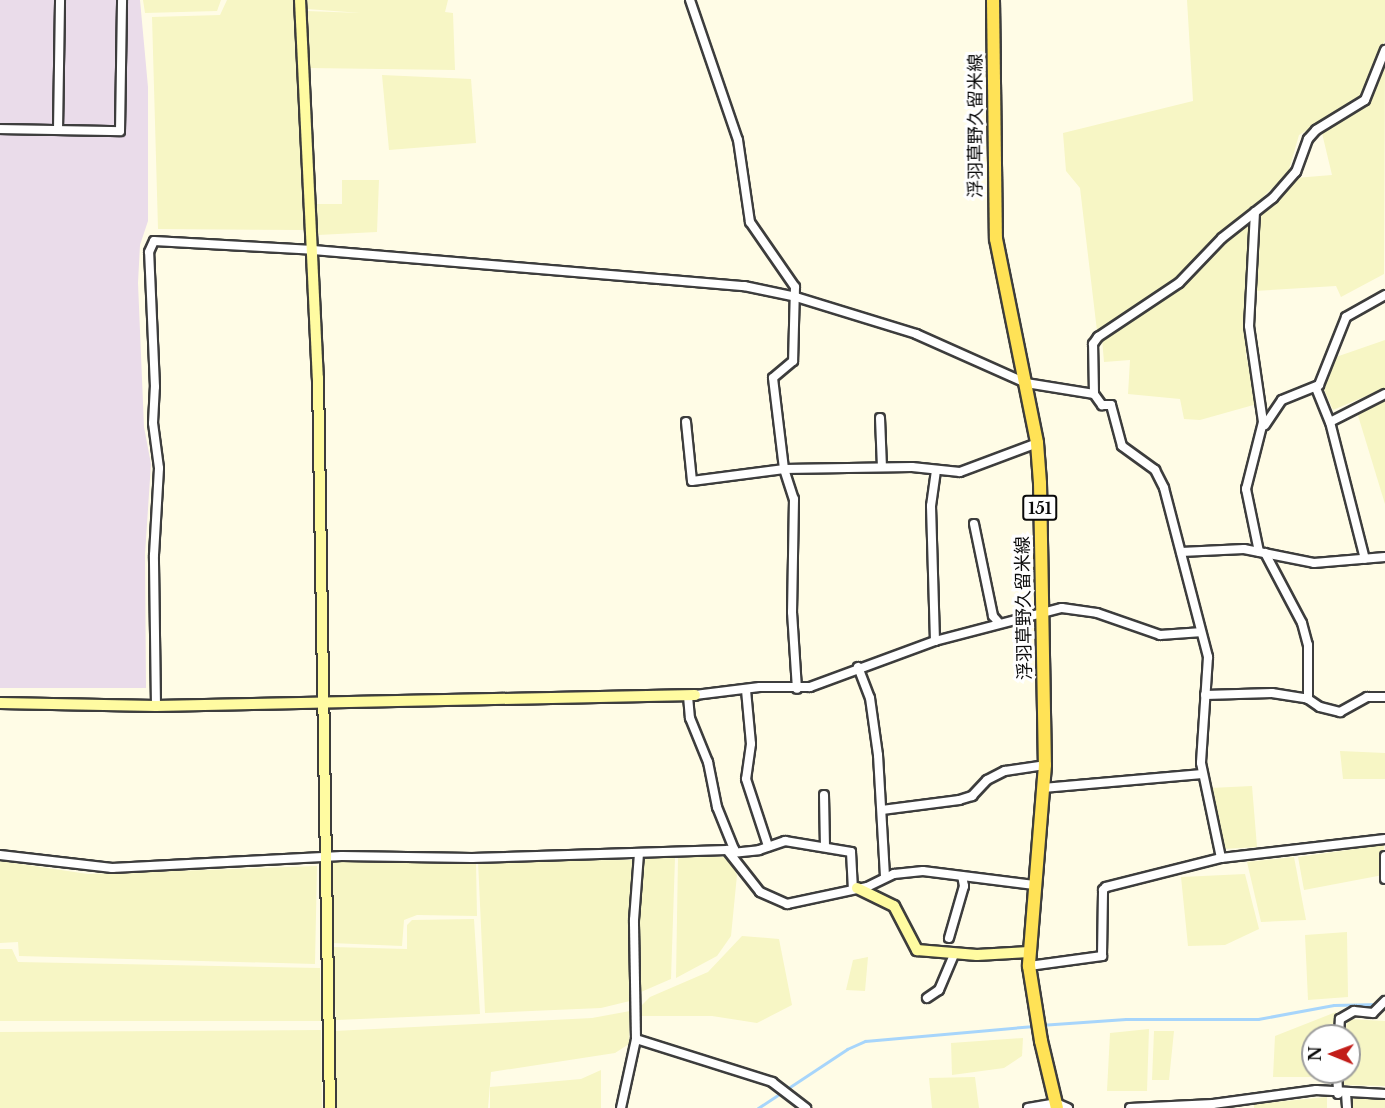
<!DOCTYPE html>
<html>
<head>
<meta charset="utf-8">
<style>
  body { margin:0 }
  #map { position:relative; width:1385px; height:1108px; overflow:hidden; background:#fffce6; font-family:"Libre Baskerville","Noto Sans JP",serif }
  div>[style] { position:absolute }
  .industrial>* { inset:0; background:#eadcea }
  .farmland>* { inset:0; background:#f7f6c5 }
  .stream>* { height:3px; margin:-1.5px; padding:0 1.5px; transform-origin:1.5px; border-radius:1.5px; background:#a7d5fb }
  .roads { filter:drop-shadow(2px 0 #3d3d3d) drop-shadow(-2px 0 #3d3d3d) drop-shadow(0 2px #3d3d3d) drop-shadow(0 -2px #3d3d3d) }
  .street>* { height:8px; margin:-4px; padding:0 4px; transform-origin:4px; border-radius:4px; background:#fff }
  .secondary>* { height:10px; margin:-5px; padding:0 5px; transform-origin:5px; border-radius:5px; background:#fffba1 }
  .primary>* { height:12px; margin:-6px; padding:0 6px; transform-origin:6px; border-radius:6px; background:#ffe256 }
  span { translate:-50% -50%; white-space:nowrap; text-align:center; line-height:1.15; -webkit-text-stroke:6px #fff; paint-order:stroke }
  .shield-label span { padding:2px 4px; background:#fff; border:2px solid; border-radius:4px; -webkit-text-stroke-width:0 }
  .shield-label { font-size:16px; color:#0a0a0a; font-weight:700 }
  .street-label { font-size:18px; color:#0a0a0a }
  .north { position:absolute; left:1301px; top:1024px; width:60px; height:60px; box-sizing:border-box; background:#fff; border:2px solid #9d9d9d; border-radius:50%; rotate:271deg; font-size:16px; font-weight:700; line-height:24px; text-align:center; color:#0a0a0a }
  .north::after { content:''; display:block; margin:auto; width:21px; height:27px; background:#c21d19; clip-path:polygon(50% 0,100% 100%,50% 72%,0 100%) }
</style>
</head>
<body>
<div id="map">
  <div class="industrial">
    <div style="clip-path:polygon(0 0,140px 0,148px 87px,148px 221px,140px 245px,138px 283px,144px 427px,151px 464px,145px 554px,146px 688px,0 688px)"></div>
  </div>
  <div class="farmland">
    <div style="clip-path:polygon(143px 0,221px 0,217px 11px,145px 13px)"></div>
    <div style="clip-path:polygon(227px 0,295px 0,308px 230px,158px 229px,152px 17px,220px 15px)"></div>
    <div style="clip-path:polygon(306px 0,448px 0,445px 12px,453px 13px,455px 70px,309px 68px,306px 11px,361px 13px,307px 9px)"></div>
    <div style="clip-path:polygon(1187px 0,1385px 0,1385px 40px,1360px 98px,1299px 135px,1288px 173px,1175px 281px,1097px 331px,1080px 188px,1066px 171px,1063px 133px,1193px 101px)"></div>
    <div style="clip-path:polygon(1385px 58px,1384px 274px,1341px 297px,1336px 286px,1255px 291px,1259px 217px,1295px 178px,1332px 175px,1321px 129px,1371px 97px)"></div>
    <div style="clip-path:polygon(382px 75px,471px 79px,476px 143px,389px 150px)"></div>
    <div style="clip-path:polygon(342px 180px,379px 180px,377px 232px,318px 235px,316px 204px,342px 204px)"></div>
    <div style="clip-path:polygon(1249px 223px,1246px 355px,1257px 404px,1200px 420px,1184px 419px,1180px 399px,1128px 394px,1130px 360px,1104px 362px,1102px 339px,1159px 301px)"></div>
    <div style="clip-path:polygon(1385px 340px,1385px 388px,1333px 410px,1323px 387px,1336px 357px)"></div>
    <div style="clip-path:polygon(1385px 401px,1385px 504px,1356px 409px)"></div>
    <div style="clip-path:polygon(1340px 751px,1385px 753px,1385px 779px,1343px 779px)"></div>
    <div style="clip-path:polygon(1252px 786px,1257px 847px,1224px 849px,1210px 788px)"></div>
    <div style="clip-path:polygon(1384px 845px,1383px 875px,1304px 890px,1298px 857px)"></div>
    <div style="clip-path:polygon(678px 857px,728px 857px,737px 875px,731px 936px,717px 956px,676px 978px)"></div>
    <div style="clip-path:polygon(1294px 857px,1306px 920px,1261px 922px,1247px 862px)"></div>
    <div style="clip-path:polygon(644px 858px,675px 858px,671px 979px,641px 992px,637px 926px)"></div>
    <div style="clip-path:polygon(344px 860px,476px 862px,477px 916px,417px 915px,404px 920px,402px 946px,331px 943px,331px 862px)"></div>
    <div style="clip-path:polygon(634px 860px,631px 934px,634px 1000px,601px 1008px,485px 1013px,478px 861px)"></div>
    <div style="clip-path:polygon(0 861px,88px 874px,317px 866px,315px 964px,19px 956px,18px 942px,0 943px)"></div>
    <div style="clip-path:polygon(1245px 874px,1259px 929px,1225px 945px,1188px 946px,1181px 877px)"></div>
    <div style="clip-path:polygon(474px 919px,480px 1014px,336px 1020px,332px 947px,407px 949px,407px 925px,412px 920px)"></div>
    <div style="clip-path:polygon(1347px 932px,1348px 997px,1308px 1000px,1305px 935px)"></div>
    <div style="clip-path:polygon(742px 936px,779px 939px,792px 1005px,757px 1023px,712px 1016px,641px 1016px,642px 1005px,650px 997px,708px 972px)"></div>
    <div style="clip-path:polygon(0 949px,12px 949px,18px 962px,320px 968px,321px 1021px,0 1021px)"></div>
    <div style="clip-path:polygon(868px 957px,865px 991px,846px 990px,853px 960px)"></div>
    <div style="clip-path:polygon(630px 1011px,629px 1044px,615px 1053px,491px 1072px,488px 1108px,336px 1108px,334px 1031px,592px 1018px)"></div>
    <div style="clip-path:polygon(1336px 1012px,1334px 1036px,1313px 1036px,1313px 1072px,1331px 1072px,1331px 1077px,1273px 1077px,1275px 1036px)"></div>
    <div style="clip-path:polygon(1348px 1019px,1385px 1021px,1385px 1086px,1343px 1085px,1344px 1072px,1349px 1072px,1349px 1036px,1344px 1036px)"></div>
    <div style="clip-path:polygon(1149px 1029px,1147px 1091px,1107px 1091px,1110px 1033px)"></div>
    <div style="clip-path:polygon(321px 1030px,322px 1108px,0 1108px,0 1032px)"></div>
    <div style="clip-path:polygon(1154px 1031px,1174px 1031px,1169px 1080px,1152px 1080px)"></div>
    <div style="clip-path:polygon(1023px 1038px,1022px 1056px,1004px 1068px,952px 1075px,951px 1043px)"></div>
    <div style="clip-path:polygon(601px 1070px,601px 1108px,490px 1108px,490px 1087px,581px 1079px)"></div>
    <div style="clip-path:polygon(975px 1077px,979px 1108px,932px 1108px,929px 1078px)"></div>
    <div style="clip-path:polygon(1327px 1097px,1327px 1108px,1254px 1108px,1254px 1104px)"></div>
    <div style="clip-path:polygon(1385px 1097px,1385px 1108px,1351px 1108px,1351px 1098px)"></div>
  </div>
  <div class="stream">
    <div style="left:1040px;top:1025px;width:86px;rotate:-4deg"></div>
    <div style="left:1126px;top:1019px;width:132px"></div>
    <div style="left:1258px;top:1019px;width:77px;rotate:-10.4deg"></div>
    <div style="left:1334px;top:1005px;width:46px;rotate:-1.2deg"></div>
    <div style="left:758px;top:1108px;width:107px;rotate:-33.5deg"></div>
    <div style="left:847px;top:1049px;width:20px;rotate:-24deg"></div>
    <div style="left:865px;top:1041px;width:170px;rotate:-5.1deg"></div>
  </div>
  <div class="roads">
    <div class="street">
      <div style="left:690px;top:0;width:148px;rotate:71.1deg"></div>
      <div style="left:738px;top:140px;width:83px;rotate:81.7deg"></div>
      <div style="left:750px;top:222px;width:79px;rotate:55.3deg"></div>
      <div style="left:795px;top:287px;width:74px;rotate:91.5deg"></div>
      <div style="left:793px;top:361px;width:26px;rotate:140deg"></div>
      <div style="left:773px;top:378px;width:92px;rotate:83.1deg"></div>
      <div style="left:784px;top:469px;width:32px;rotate:72deg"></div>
      <div style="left:794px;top:499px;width:113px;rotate:91deg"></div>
      <div style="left:792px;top:612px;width:77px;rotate:86.3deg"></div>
      <div style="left:0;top:129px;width:120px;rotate:1deg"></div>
      <div style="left:120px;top:131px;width:131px;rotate:-89.1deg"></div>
      <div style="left:58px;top:130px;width:130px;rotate:-89.1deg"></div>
      <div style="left:1255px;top:212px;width:114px;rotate:93deg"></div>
      <div style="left:1249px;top:326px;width:97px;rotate:81.7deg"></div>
      <div style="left:1263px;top:422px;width:69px;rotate:104.2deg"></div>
      <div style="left:1246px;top:489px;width:64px;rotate:78.3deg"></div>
      <div style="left:1316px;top:388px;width:37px;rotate:68deg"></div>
      <div style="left:1330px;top:422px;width:141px;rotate:75.7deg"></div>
      <div style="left:1094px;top:394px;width:50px;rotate:-91.1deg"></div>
      <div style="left:1093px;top:344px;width:9px;rotate:-54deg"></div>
      <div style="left:1098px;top:337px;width:97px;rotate:-33.7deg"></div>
      <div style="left:1179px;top:283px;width:62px;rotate:-46.3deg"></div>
      <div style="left:1222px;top:238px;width:65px;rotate:-38.1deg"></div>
      <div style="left:1273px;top:198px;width:35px;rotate:-49deg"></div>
      <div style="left:1296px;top:172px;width:35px;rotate:-70deg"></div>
      <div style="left:1308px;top:139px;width:12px;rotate:-48deg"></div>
      <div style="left:1316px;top:130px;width:57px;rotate:-31.5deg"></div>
      <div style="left:1365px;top:100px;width:54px;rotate:-68.2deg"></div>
      <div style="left:880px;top:418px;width:49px;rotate:87.7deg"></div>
      <div style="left:686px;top:422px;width:59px;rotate:84.2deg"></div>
      <div style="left:692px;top:481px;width:93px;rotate:-7.4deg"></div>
      <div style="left:784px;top:469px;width:128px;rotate:-0.9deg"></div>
      <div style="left:912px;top:467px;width:48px;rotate:5.9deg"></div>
      <div style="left:960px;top:472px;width:82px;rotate:-20.6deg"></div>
      <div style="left:1330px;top:422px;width:62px;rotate:-27deg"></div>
      <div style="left:1265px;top:425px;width:30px;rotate:-56deg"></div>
      <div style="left:1282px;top:400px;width:40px;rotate:-22deg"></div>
      <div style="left:1319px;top:385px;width:73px;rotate:-68.3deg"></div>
      <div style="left:1346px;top:317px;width:45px;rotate:-29.4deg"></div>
      <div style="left:974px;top:524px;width:94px;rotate:78.3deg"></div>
      <div style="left:993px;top:616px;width:9px;rotate:49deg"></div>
      <div style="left:1181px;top:552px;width:63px;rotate:-2.7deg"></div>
      <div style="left:1244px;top:549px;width:71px;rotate:11.3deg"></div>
      <div style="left:1314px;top:563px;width:71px;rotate:-4.8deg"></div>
      <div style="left:1265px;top:553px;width:79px;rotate:62.1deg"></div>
      <div style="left:1302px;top:623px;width:23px;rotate:75deg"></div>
      <div style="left:1308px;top:645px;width:54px;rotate:90deg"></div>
      <div style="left:935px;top:641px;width:135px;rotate:-91.7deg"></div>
      <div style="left:931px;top:506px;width:35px;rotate:-82deg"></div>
      <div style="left:858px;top:667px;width:33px;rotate:69deg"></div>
      <div style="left:870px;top:698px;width:58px;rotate:82deg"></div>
      <div style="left:878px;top:755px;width:122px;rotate:86.7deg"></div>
      <div style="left:746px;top:690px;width:54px;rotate:84.7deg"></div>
      <div style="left:751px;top:744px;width:35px;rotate:98deg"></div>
      <div style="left:746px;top:779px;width:71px;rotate:71.8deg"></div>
      <div style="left:695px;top:695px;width:65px;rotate:-7deg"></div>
      <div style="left:760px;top:687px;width:50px"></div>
      <div style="left:810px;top:687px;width:133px;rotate:-20.2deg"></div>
      <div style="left:935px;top:641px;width:131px;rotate:-14.6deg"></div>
      <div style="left:1062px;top:608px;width:35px;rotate:8deg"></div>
      <div style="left:1097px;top:613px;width:67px;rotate:19.2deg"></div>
      <div style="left:1160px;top:635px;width:39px;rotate:-4deg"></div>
      <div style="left:1205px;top:695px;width:67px;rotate:-1.7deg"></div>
      <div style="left:1272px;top:693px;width:36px;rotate:9deg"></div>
      <div style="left:1308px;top:699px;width:14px;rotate:34deg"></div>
      <div style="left:1320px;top:707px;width:21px;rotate:14deg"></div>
      <div style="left:1340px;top:712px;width:31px;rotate:-29deg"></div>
      <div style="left:1367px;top:697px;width:18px"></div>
      <div style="left:688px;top:696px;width:22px;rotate:85deg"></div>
      <div style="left:690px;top:718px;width:48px;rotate:67.8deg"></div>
      <div style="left:708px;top:762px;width:46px;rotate:78.7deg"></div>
      <div style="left:717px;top:807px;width:45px;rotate:68deg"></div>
      <div style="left:734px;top:849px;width:4px;rotate:117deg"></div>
      <div style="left:732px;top:853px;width:27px;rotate:-6deg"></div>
      <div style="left:759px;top:850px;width:28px;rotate:-19deg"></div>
      <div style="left:785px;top:841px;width:67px;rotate:9.5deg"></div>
      <div style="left:851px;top:852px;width:36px;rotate:87deg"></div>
      <div style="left:156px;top:706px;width:151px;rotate:-90.8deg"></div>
      <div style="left:154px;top:555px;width:87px;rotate:-86.7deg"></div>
      <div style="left:159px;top:468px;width:45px;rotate:-97.6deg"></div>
      <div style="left:153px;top:423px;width:36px;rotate:-87deg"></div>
      <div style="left:155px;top:387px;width:135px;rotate:-92.5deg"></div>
      <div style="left:149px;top:252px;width:12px;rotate:-66deg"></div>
      <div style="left:154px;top:241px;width:159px;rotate:3.2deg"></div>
      <div style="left:313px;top:250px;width:433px;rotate:4.8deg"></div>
      <div style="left:744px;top:286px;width:53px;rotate:11.9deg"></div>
      <div style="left:796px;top:297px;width:126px;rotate:17.1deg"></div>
      <div style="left:916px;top:334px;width:120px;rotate:24deg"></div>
      <div style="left:1026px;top:383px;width:69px;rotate:9.2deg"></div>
      <div style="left:1094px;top:394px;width:14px;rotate:54deg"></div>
      <div style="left:1102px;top:405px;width:9px"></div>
      <div style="left:1111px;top:405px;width:42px;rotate:75deg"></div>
      <div style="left:1122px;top:446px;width:41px;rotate:36deg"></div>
      <div style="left:1155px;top:470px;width:20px;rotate:63deg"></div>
      <div style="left:1164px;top:488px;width:175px;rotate:75.4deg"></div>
      <div style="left:1208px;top:657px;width:106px;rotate:93.8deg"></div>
      <div style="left:1201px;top:763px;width:97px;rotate:78.1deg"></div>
      <div style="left:1043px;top:788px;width:160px;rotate:-5deg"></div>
      <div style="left:824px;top:795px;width:52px;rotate:88.9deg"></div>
      <div style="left:882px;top:810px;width:78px;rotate:-7.4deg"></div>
      <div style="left:959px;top:800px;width:14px;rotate:-17deg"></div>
      <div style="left:972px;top:796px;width:22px;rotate:-47deg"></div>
      <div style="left:987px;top:780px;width:20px;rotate:-27deg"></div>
      <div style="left:1005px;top:771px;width:40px;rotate:-8.5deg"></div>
      <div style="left:0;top:855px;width:113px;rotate:6.6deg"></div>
      <div style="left:112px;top:868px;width:230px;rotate:-3deg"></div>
      <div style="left:342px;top:856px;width:130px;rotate:0.9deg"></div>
      <div style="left:472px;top:858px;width:255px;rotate:-1.8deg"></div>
      <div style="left:727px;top:850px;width:53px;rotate:51.8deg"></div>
      <div style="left:760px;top:892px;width:30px;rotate:24deg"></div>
      <div style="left:787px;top:904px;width:82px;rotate:-12deg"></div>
      <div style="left:867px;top:887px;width:30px;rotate:-26deg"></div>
      <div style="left:894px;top:874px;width:29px;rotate:-6deg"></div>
      <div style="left:923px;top:871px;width:112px;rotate:7.2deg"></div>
      <div style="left:1385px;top:856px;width:23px;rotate:90deg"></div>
      <div style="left:949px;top:938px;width:54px;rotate:-73.9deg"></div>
      <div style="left:964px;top:886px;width:10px;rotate:-101deg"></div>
      <div style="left:1029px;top:966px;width:74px;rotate:-7.8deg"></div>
      <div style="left:1102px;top:956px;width:66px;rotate:-89.1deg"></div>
      <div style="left:1103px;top:890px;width:4px;rotate:-45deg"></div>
      <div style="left:1106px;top:887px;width:119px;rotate:-14.2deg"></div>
      <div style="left:1221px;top:858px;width:165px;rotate:-6.6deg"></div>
      <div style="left:927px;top:998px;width:14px;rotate:-34deg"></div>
      <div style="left:939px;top:990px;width:38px;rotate:-67deg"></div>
      <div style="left:1339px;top:1036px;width:17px;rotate:-87deg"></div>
      <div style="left:1340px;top:1019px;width:16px;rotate:-30deg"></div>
      <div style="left:1354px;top:1011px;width:19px;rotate:6deg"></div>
      <div style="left:1373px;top:1013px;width:17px;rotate:-45deg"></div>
      <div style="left:636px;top:1039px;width:143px;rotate:17.5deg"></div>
      <div style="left:772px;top:1082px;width:43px;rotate:37.4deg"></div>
      <div style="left:1337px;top:1072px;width:22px;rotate:87deg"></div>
      <div style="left:1346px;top:1093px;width:15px;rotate:86deg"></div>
      <div style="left:621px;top:1108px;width:71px;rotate:-77.7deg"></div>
      <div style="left:636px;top:1039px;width:119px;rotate:-91deg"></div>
      <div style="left:634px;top:920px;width:66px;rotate:-85.7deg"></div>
      <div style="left:1028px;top:1108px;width:28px;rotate:-10deg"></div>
      <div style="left:1056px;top:1103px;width:13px;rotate:23deg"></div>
      <div style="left:1130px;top:1108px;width:83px;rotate:-2.8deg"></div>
      <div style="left:1213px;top:1104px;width:104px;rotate:-7.7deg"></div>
      <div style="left:1316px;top:1090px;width:69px;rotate:3.3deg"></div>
    </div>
    <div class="secondary">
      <div style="left:300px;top:0;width:378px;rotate:87.3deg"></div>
      <div style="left:318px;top:378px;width:730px;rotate:89.06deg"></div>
      <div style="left:0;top:703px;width:156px;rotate:1.1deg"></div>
      <div style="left:156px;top:706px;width:539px;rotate:-1.17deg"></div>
      <div style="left:857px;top:888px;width:41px;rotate:25.9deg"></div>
      <div style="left:894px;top:906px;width:50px;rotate:62.4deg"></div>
      <div style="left:917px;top:950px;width:60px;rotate:4.8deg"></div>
      <div style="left:977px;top:955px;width:52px;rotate:-3.3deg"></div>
    </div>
    <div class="primary">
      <div style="left:993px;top:0;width:239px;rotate:89.3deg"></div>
      <div style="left:996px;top:239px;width:208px;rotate:78.6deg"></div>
      <div style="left:1037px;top:443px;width:40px;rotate:85.7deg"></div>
      <div style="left:1040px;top:483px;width:282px;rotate:89deg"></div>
      <div style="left:1045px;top:765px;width:202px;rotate:94.6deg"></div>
      <div style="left:1029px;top:966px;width:76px;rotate:80.9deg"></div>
      <div style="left:1041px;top:1041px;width:69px;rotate:76.6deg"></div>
    </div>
  </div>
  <div class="shield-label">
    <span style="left:1040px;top:508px">151</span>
  </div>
  <div class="street-label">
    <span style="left:976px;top:126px;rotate:-90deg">浮羽草野久留米線</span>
    <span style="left:1024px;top:608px;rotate:-91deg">浮羽草野久留米線</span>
  </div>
  <div class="north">N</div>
</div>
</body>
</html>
